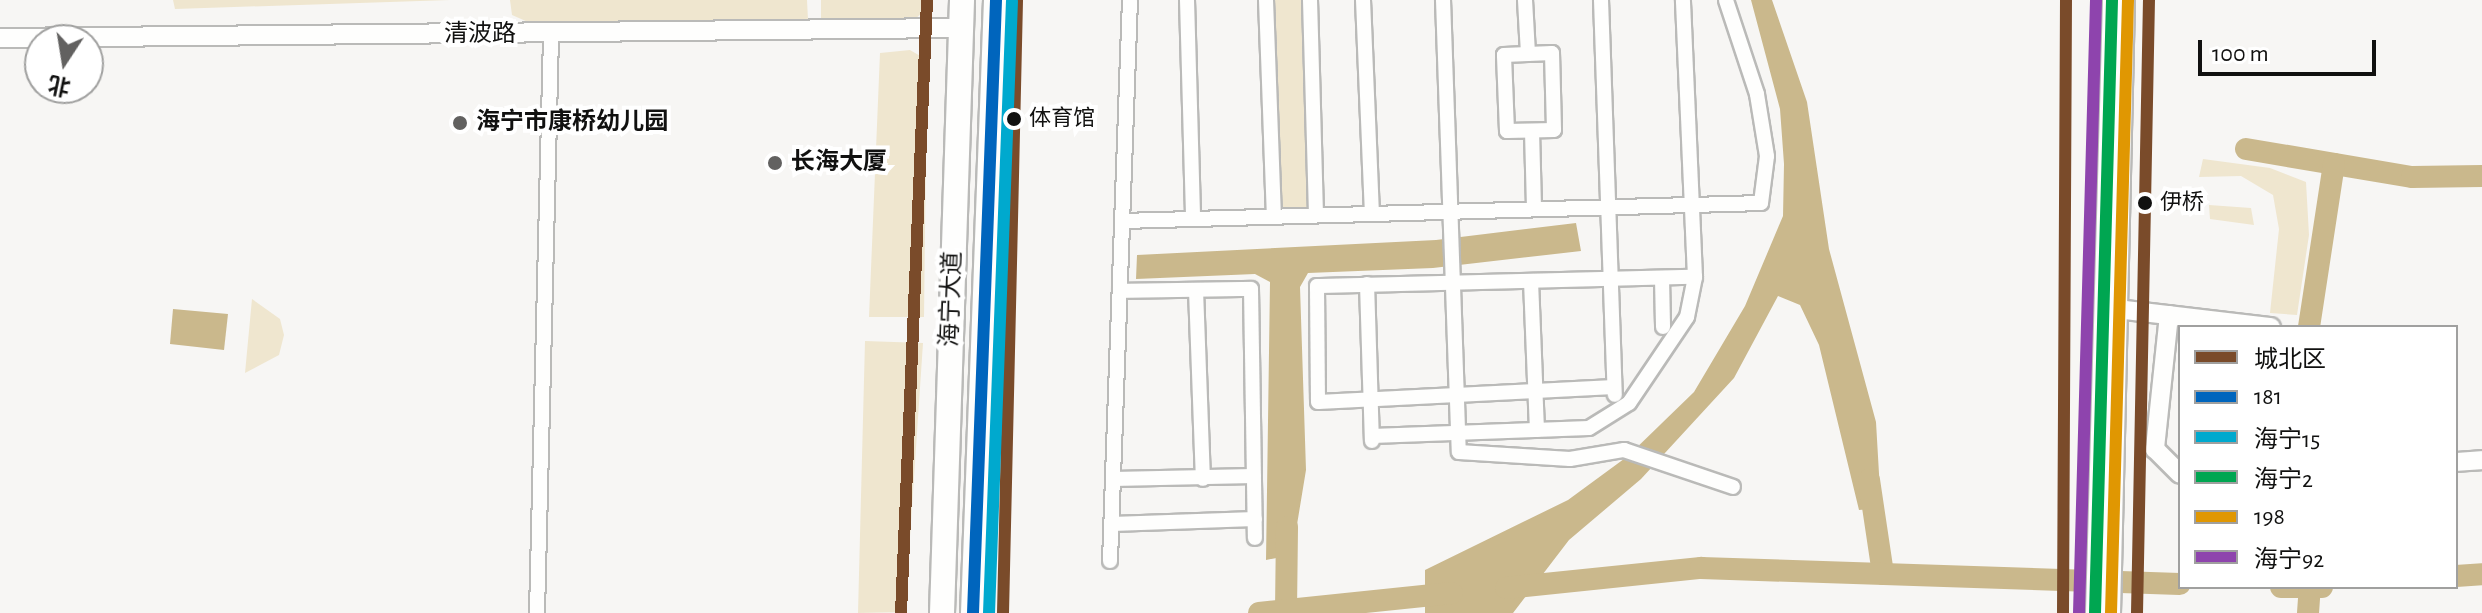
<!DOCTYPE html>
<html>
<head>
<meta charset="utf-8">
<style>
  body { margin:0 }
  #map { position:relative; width:2482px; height:613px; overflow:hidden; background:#f7f6f4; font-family:"Alegreya Sans","Noto Sans SC",sans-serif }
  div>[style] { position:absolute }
  .green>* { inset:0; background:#efe6cf }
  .water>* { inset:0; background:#cab88c }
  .river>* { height:22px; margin:-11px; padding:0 11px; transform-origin:11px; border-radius:11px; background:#cab88c }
  .roads { filter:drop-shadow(2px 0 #babab8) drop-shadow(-2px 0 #babab8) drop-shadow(0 2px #babab8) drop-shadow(0 -2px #babab8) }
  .street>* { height:14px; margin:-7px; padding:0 7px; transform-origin:7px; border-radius:7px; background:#fefefd }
  .secondary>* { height:18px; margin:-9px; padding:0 9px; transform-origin:9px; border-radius:9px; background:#fefefd }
  .highway>* { height:24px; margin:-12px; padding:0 12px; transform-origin:12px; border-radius:12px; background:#fefefd }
  .bus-1>* { height:12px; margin:-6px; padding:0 6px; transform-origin:6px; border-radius:6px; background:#7a4b2a }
  .bus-2>* { height:12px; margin:-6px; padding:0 6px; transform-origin:6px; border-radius:6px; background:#0065bd }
  .bus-3>* { height:12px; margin:-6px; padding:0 6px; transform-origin:6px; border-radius:6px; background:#00a9ce }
  .bus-4>* { height:12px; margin:-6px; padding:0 6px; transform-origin:6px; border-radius:6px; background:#00a651 }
  .bus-5>* { height:12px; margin:-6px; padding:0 6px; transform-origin:6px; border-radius:6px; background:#e09702 }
  .bus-6>* { height:12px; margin:-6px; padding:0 6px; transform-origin:6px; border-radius:6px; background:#8e44ad }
  .dots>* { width:22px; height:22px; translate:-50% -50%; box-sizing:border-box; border:4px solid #fff; border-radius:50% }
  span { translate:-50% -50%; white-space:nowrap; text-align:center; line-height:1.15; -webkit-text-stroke:8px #fff; paint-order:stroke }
  .bus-label { font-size:22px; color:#111110 }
  .left { translate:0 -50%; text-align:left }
  .street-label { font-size:24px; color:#111110 }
  .poi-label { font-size:24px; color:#111110; font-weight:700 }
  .legend { position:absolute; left:2178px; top:325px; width:280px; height:264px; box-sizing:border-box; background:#fff; border:2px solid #a0a09f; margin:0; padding:10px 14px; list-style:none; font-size:24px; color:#111110 }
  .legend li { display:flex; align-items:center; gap:16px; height:40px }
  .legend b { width:40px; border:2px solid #a0a09f }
  .north { position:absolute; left:24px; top:24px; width:80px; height:80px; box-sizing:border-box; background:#fff; border:2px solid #a0a09f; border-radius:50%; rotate:192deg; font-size:22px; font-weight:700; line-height:32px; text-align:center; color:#111110 }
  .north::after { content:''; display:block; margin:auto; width:28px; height:36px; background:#626160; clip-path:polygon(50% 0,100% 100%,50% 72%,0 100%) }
  .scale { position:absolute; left:2198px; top:40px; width:178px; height:36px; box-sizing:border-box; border:4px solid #111110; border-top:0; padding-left:10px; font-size:24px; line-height:28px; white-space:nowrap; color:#111110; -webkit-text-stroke:6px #fff; paint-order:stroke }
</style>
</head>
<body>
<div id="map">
  <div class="green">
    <div style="clip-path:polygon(173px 0,450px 0,175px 9px)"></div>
    <div style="clip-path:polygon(510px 0,807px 0,808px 20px,528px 22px,512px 15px)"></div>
    <div style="clip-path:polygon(821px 0,927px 0,926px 9px,913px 21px,821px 19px)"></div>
    <div style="clip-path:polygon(1273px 0,1306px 0,1312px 211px,1280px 211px)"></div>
    <div style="clip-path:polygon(910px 50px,927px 60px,924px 317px,869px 317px,880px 53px)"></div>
    <div style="clip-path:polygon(2203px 159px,2270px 168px,2306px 182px,2309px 235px,2297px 315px,2270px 313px,2279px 229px,2273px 195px,2241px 176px,2199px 177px)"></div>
    <div style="clip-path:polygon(2209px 205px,2251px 208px,2254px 225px,2210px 219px)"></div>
    <div style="clip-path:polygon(252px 299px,280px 319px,284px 335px,279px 355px,245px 373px)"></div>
    <div style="clip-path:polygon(865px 341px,923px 343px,905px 612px,858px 613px)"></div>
  </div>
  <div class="water">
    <div style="clip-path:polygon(1751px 0,1772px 0,1807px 102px,1829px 249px,1876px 422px,1881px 508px,1859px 510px,1819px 345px,1800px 305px,1778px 296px,1734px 378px,1641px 479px,1569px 540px,1513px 613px,1425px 613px,1425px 570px,1568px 500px,1628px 456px,1694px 392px,1745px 306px,1783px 216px,1784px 164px,1780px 109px)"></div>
    <div style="clip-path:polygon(1576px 223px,1581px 251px,1433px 268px,1308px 273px,1300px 287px,1306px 470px,1292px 555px,1266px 560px,1270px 282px,1255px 274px,1136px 279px,1137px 255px,1436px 240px)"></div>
    <div style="clip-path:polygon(173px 309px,228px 314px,224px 350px,170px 344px)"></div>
  </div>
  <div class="river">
    <div style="left:2246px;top:149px;width:168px;rotate:9.6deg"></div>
    <div style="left:2412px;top:177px;width:70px;rotate:-0.8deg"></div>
    <div style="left:2309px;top:327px;width:165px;rotate:-81.3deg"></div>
    <div style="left:1869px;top:480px;width:95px;rotate:81.5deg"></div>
    <div style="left:2456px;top:576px;width:26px;rotate:-4deg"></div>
    <div style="left:2281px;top:587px;width:41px"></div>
    <div style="left:1506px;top:588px;width:196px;rotate:-5.9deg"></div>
    <div style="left:1701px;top:568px;width:479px;rotate:1.9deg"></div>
    <div style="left:1286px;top:610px;width:83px;rotate:-89.3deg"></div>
    <div style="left:1259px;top:613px;width:194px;rotate:-5.9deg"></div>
    <div style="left:2308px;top:613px;width:26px;rotate:-86deg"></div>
  </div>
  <div class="roads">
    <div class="street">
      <div style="left:1187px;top:0;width:219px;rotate:88.4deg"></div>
      <div style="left:1266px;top:0;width:217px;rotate:87.9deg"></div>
      <div style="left:1310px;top:0;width:215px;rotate:88.4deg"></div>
      <div style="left:1363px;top:0;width:214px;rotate:87.6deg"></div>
      <div style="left:1443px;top:0;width:452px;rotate:88deg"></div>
      <div style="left:1459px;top:452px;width:111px;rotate:3.6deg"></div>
      <div style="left:1570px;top:459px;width:55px;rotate:-9.5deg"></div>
      <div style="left:1624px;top:450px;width:115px;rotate:18.7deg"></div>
      <div style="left:1525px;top:0;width:54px;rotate:86.8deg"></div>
      <div style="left:1601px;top:0;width:395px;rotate:88deg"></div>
      <div style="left:1552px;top:53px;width:77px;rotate:88.5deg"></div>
      <div style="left:1554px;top:130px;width:47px;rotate:178.8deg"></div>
      <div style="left:1507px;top:131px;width:76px;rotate:-92.3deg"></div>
      <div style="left:1504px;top:55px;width:48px;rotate:-2.4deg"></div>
      <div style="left:1532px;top:131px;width:78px;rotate:88.5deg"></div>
      <div style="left:1122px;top:221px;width:639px;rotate:-1.61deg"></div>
      <div style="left:1761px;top:203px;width:47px;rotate:-82.7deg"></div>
      <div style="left:1767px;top:156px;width:63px;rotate:-99.2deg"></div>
      <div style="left:1757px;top:94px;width:99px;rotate:-108.3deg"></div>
      <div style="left:1662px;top:278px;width:49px;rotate:88.8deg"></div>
      <div style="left:1531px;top:281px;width:149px;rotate:87.7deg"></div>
      <div style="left:1367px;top:284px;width:157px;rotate:88.2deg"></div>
      <div style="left:1196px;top:290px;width:189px;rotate:87.9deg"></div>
      <div style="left:1120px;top:291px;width:131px;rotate:-0.9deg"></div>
      <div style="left:1251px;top:289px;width:249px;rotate:89.1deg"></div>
      <div style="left:1614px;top:387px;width:296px;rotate:177.1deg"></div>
      <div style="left:1318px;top:402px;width:116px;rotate:-90.5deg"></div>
      <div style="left:1317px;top:286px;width:378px;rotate:-1.4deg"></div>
      <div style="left:1372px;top:436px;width:217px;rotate:-2.1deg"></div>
      <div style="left:1589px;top:428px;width:47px;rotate:-32deg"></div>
      <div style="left:1629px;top:403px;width:104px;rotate:-56deg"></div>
      <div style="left:1687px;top:317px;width:41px;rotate:-78.7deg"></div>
      <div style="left:1695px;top:277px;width:277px;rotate:-92.5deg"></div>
      <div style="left:1113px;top:479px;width:141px;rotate:-1.2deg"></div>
      <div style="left:1112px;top:524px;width:143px;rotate:-2deg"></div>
      <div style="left:1110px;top:561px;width:561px;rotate:-87.96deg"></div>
      <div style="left:537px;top:613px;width:579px;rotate:-88.61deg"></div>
    </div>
    <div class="secondary">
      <div style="left:0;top:38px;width:961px;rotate:-0.6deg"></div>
      <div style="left:2117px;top:309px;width:155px;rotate:6.7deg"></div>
      <div style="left:2169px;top:315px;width:135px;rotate:96deg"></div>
      <div style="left:2155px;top:449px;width:35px;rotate:45deg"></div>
      <div style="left:2456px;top:462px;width:26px;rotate:-4deg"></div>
      <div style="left:2095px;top:613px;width:613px;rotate:-88.41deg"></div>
      <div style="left:2111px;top:613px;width:613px;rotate:-88.69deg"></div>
    </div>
    <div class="highway">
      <div style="left:942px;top:613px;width:613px;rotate:-88.13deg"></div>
      <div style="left:973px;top:613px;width:613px;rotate:-87.85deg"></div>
    </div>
  </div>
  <div class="bus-1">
    <div style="left:901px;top:613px;width:614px;rotate:-87.57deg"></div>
    <div style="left:1003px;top:613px;width:613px;rotate:-88.69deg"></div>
    <div style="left:2063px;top:613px;width:613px;rotate:-89.72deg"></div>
    <div style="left:2137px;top:613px;width:613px;rotate:-88.88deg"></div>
  </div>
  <div class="bus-2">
    <div style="left:973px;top:613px;width:613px;rotate:-87.85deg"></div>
  </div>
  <div class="bus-3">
    <div style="left:989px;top:613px;width:612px;rotate:-87.85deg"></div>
  </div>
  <div class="bus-4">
    <div style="left:2095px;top:613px;width:613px;rotate:-88.41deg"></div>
  </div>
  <div class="bus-5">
    <div style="left:2111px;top:613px;width:613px;rotate:-88.41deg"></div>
  </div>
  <div class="bus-6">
    <div style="left:2079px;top:613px;width:613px;rotate:-88.41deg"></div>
  </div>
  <div class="dots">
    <div style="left:1014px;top:119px;background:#111110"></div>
    <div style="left:460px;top:123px;background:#626160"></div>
    <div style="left:775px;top:163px;background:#626160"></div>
    <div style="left:2145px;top:203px;background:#111110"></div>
  </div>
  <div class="bus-label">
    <span class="left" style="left:1029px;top:119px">体育馆</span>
    <span class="left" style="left:2160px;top:203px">伊桥</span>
  </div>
  <div class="street-label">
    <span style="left:480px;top:35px">清波路</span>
    <span style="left:952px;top:299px;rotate:-88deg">海宁大道</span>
  </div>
  <div class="poi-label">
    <span class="left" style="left:476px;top:123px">海宁市康桥幼儿园</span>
    <span class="left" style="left:791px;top:163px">长海大厦</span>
  </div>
  <ul class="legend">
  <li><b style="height:10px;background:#7a4b2a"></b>城北区</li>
  <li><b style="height:10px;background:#0065bd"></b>181</li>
  <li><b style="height:10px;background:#00a9ce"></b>海宁15</li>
  <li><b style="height:10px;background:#00a651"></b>海宁2</li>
  <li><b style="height:10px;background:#e09702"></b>198</li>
  <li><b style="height:10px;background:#8e44ad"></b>海宁92</li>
  </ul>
  <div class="north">北</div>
  <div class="scale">100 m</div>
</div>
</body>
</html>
